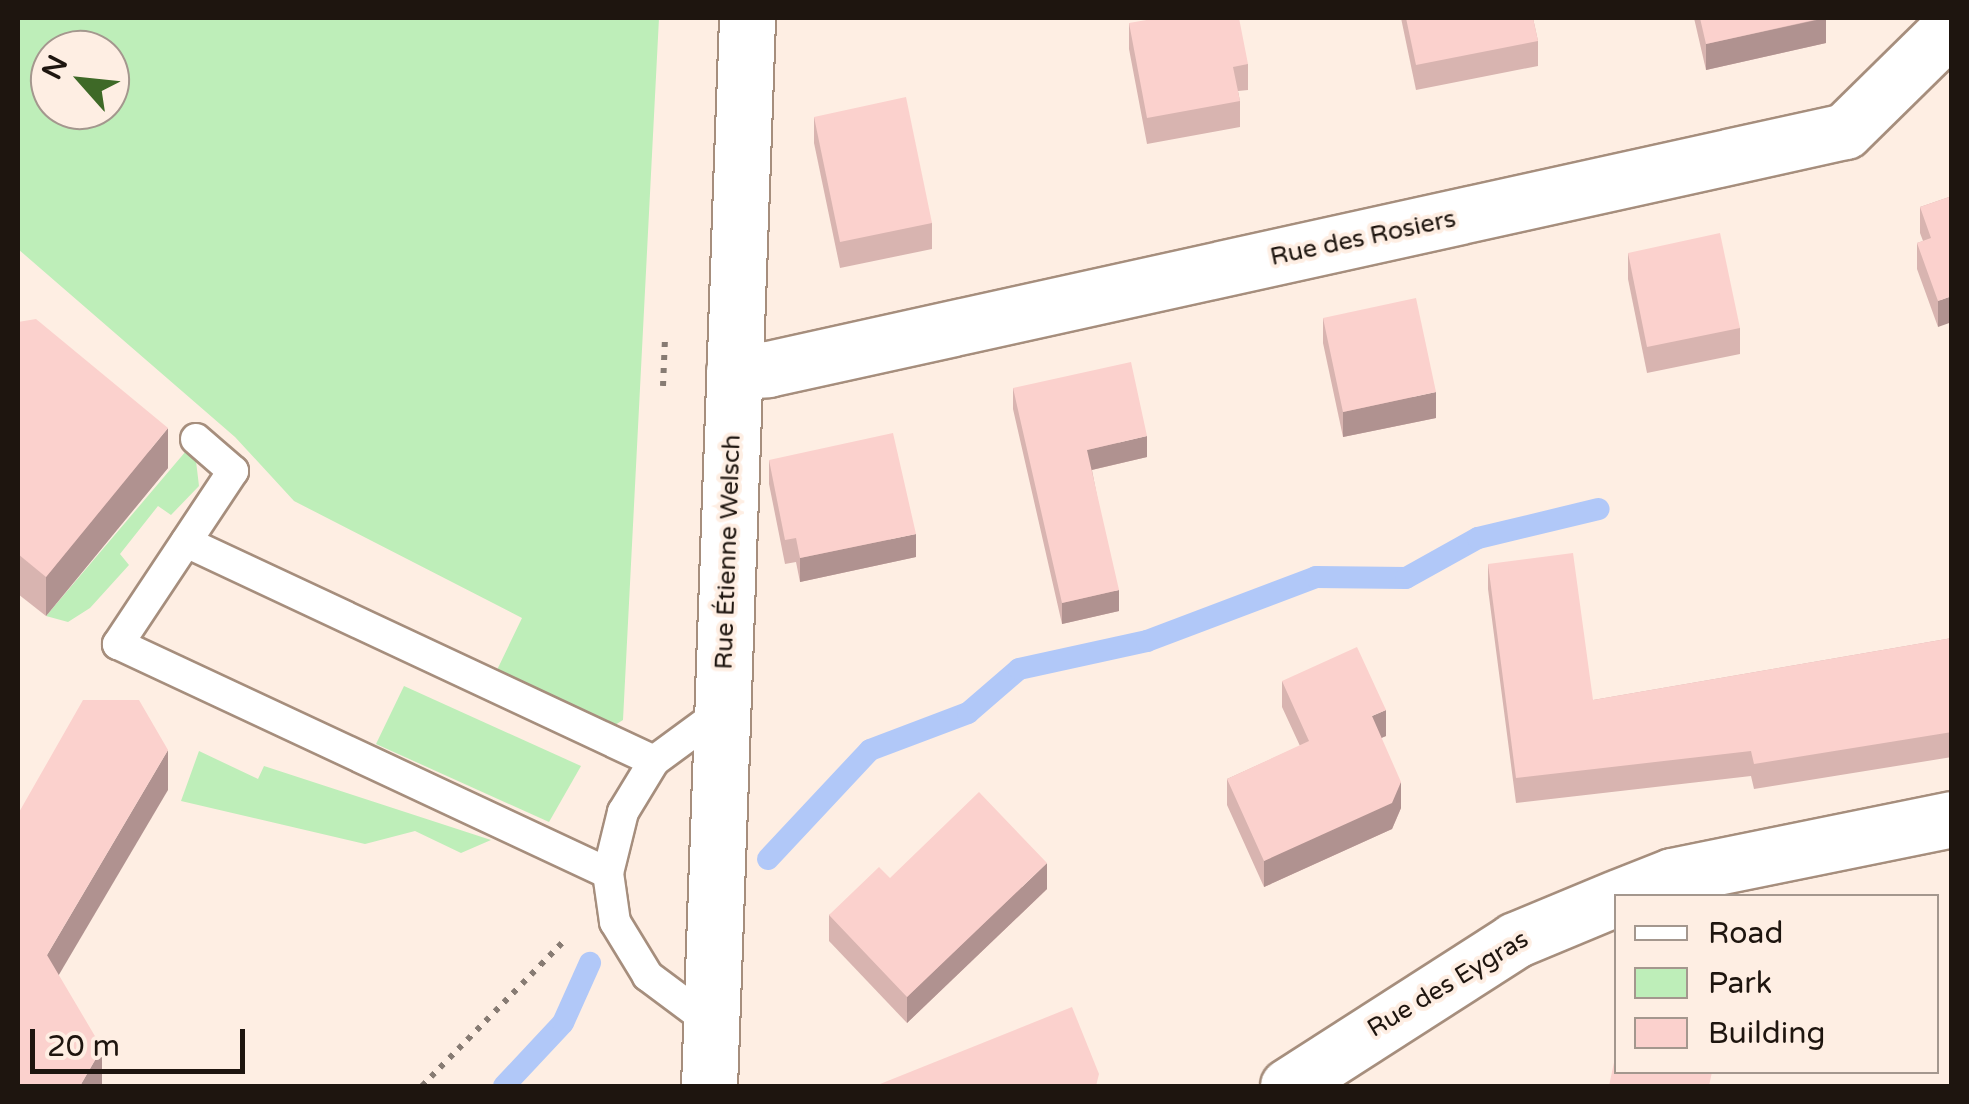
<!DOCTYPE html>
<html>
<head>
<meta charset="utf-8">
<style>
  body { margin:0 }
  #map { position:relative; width:1969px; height:1104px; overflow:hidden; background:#feeee3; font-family:"Varela Round",sans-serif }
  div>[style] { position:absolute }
  .green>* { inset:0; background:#beeeb9 }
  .stream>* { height:22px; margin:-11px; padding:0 11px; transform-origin:11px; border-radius:11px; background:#b1c8f8 }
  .path>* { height:6px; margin-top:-3px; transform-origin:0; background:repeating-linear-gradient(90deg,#877b73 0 5px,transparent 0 13px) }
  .roads { filter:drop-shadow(2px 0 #a68e7d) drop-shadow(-2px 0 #a68e7d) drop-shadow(0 2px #a68e7d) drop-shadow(0 -2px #a68e7d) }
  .lane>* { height:30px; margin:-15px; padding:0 15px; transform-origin:15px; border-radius:15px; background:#fff }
  .street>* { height:55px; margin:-27.5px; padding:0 27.5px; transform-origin:27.5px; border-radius:27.5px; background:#fff }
  .wall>* { inset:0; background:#d8b4b0 }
  .shaded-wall>* { inset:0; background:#b09290 }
  .building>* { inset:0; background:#fbd1cd }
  span { translate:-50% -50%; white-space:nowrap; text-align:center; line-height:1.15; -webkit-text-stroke:8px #feeee3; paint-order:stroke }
  .street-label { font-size:25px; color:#1e150f }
  .frame { position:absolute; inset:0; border:20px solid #1e150f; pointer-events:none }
  .legend { position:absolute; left:1614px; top:894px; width:325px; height:180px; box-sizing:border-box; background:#feeee3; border:2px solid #a4978e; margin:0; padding:12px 18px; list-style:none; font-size:30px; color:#1e150f }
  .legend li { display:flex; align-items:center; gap:20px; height:50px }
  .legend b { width:50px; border:2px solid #a4978e }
  .north { position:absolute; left:30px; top:30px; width:100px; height:100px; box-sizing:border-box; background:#feeee3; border:2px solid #a4978e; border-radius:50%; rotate:297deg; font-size:28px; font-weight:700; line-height:40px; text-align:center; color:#1e150f }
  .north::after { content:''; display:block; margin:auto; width:35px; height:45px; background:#3e6927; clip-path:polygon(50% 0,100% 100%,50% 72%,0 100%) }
  .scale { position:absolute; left:30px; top:1029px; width:215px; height:45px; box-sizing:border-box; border:5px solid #1e150f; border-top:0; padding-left:12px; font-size:30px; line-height:35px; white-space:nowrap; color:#1e150f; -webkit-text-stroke:8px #feeee3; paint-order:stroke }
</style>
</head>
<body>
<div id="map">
  <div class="green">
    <div style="clip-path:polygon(evenodd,18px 18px,659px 18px,623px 720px,607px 730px,497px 670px,522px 618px,294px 501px,235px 437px,18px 249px,18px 18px,50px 50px,110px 50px,110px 110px,50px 110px,50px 50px)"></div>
    <div style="clip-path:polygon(186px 451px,196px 461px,199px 486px,171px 515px,158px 506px,120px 554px,129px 565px,90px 608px,68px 622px,46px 616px)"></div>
    <div style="clip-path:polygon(404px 686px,581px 766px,549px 822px,376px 744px)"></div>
    <div style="clip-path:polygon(199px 751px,258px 779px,264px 766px,491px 840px,461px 853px,415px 831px,365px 844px,181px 801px)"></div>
  </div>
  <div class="stream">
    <div style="left:768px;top:859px;width:149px;rotate:-46.9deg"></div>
    <div style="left:870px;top:750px;width:105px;rotate:-20.7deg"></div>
    <div style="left:968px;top:713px;width:67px;rotate:-40.8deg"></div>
    <div style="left:1019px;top:669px;width:131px;rotate:-12.3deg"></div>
    <div style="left:1147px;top:641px;width:181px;rotate:-20.7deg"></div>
    <div style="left:1316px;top:577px;width:90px;rotate:0.6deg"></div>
    <div style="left:1406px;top:578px;width:82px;rotate:-29.1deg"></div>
    <div style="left:1478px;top:538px;width:124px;rotate:-13.5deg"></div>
    <div style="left:504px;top:1086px;width:86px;rotate:-46.9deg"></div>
    <div style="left:563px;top:1023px;width:66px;rotate:-65.8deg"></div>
  </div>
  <div class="path">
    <div style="left:663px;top:386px;width:48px;rotate:-87.6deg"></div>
    <div style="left:422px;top:1086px;width:203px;rotate:-45.6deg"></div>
  </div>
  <div class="roads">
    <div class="lane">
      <div style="left:196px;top:439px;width:49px;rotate:40.9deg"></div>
      <div style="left:233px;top:471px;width:208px;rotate:123.6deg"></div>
      <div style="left:118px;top:644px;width:541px;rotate:25.05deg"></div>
      <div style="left:186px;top:542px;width:517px;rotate:25.08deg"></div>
      <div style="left:711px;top:1023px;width:79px;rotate:-143.3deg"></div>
      <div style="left:648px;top:976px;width:63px;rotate:-121.4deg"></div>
      <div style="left:615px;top:922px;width:49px;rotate:-98.1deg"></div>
      <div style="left:608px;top:873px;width:63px;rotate:-76.2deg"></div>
      <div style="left:623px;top:812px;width:60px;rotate:-58.7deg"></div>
      <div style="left:654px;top:761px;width:84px;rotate:-36.3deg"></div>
    </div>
    <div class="street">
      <div style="left:734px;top:371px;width:34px;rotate:-3deg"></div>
      <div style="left:768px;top:369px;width:1103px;rotate:-12.46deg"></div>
      <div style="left:1845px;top:131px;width:150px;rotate:-44.5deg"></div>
      <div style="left:1621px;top:896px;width:55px;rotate:-21.4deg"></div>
      <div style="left:1672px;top:876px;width:286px;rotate:-11.5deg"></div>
      <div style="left:709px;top:1086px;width:1069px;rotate:-87.96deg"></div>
      <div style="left:1288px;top:1086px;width:270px;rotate:-32.7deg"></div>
      <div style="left:1515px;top:940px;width:109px;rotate:-22.6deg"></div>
    </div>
  </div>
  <div class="wall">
    <div style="clip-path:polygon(1401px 18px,1533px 18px,1538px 41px,1538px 66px,1416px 90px)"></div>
    <div style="clip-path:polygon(1694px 18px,1826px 18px,1826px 43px,1706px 70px)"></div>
    <div style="clip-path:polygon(1129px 23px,1248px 64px,1248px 90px,1238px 91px,1240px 101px,1240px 127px,1147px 144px,1129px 49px)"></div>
    <div style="clip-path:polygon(814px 117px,932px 223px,932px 249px,840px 268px,814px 143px)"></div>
    <div style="clip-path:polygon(1952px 196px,1938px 327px,1917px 269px,1917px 243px,1923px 241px,1920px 233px,1920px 207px)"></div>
    <div style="clip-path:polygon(1628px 253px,1740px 328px,1740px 354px,1647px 373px,1628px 279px)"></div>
    <div style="clip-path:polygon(1323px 318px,1436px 418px,1343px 437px,1323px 343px)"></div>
    <div style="clip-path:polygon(18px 322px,168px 468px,46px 616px,18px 594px)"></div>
    <div style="clip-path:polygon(1013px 388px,1147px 457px,1092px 470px,1119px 611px,1062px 624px,1013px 409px)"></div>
    <div style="clip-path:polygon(769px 460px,916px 557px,800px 582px,796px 562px,785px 564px,769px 484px)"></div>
    <div style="clip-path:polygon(1488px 564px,1593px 700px,1952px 638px,1952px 757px,1754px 789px,1751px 776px,1516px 803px,1488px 589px)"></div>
    <div style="clip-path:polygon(1282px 681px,1386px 736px,1381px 738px,1401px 808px,1392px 829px,1264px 887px,1227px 805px,1227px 779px,1300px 746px,1282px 707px)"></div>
    <div style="clip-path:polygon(890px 878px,1047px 889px,907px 1023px,829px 941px,829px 915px)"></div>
  </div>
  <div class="shaded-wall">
    <div style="clip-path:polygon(1826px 18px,1826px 43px,1706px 70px,1706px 44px)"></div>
    <div style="clip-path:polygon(1952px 296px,1952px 322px,1938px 327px,1938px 301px)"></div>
    <div style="clip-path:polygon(1436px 392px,1436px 418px,1343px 437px,1343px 412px)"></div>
    <div style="clip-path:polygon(168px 428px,168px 468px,46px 616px,46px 577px)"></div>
    <div style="clip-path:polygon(1147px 436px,1147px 457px,1087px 471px,1087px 450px)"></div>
    <div style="clip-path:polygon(916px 534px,916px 557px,800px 582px,800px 558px)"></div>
    <div style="clip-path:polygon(1119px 590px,1119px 611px,1062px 624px,1062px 603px)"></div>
    <div style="clip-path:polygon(1386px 710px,1386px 736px,1372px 742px,1372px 716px)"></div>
    <div style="clip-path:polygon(168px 750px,168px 790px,47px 995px,47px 955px)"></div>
    <div style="clip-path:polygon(1401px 782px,1401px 808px,1392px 829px,1264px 887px,1264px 861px)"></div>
    <div style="clip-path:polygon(1047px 863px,1047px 889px,907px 1023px,907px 997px)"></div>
    <div style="clip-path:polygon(102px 1048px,102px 1086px,80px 1086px)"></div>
  </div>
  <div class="building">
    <div style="clip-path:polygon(1158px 18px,1239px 18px,1248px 64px,1233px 67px,1240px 101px,1147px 118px,1129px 23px)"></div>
    <div style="clip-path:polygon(1406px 18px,1533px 18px,1538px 41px,1416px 65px)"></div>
    <div style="clip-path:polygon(1700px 18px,1823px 18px,1706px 44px)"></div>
    <div style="clip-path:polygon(906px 97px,932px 223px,840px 242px,814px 117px)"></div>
    <div style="clip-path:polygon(1952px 196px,1952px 296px,1938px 301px,1917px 243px,1931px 238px,1920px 207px)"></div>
    <div style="clip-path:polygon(1720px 233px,1740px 328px,1647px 347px,1628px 253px)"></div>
    <div style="clip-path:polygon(1416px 298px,1436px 392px,1343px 412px,1323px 318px)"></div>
    <div style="clip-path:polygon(36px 319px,168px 428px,46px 577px,18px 554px,18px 322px)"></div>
    <div style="clip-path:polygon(1131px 362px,1147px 436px,1087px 450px,1119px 590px,1062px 603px,1013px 388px)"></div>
    <div style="clip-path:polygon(893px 433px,916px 534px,800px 558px,796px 538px,785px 540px,769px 460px)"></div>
    <div style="clip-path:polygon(1573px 553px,1593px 700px,1952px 638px,1952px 732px,1754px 764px,1751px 751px,1516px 778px,1488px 564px)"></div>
    <div style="clip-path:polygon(1357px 647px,1386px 710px,1372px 716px,1401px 782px,1392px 803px,1264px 861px,1227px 779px,1309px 741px,1282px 681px)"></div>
    <div style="clip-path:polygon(83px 700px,139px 700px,168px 750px,47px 955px,102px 1048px,80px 1086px,18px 1086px,18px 814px)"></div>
    <div style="clip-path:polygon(979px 792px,1047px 863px,907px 997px,829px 915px,879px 867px,890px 878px)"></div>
    <div style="clip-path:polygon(1072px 1007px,1099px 1074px,1096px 1086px,875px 1086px)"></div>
    <div style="clip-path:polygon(1616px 1053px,1616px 1072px,1712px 1072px,1709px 1086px,1609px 1086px)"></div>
  </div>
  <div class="street-label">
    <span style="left:1363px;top:238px;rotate:-12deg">Rue des Rosiers</span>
    <span style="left:728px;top:552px;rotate:-88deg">Rue Étienne Welsch</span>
    <span style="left:1448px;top:984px;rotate:-31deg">Rue des Eygras</span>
  </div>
  <div class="frame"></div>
  <ul class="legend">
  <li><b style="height:12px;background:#fff"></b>Road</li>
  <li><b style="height:28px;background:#beeeb9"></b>Park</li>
  <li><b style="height:28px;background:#fbd1cd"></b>Building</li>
  </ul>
  <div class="north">N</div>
  <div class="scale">20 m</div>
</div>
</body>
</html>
